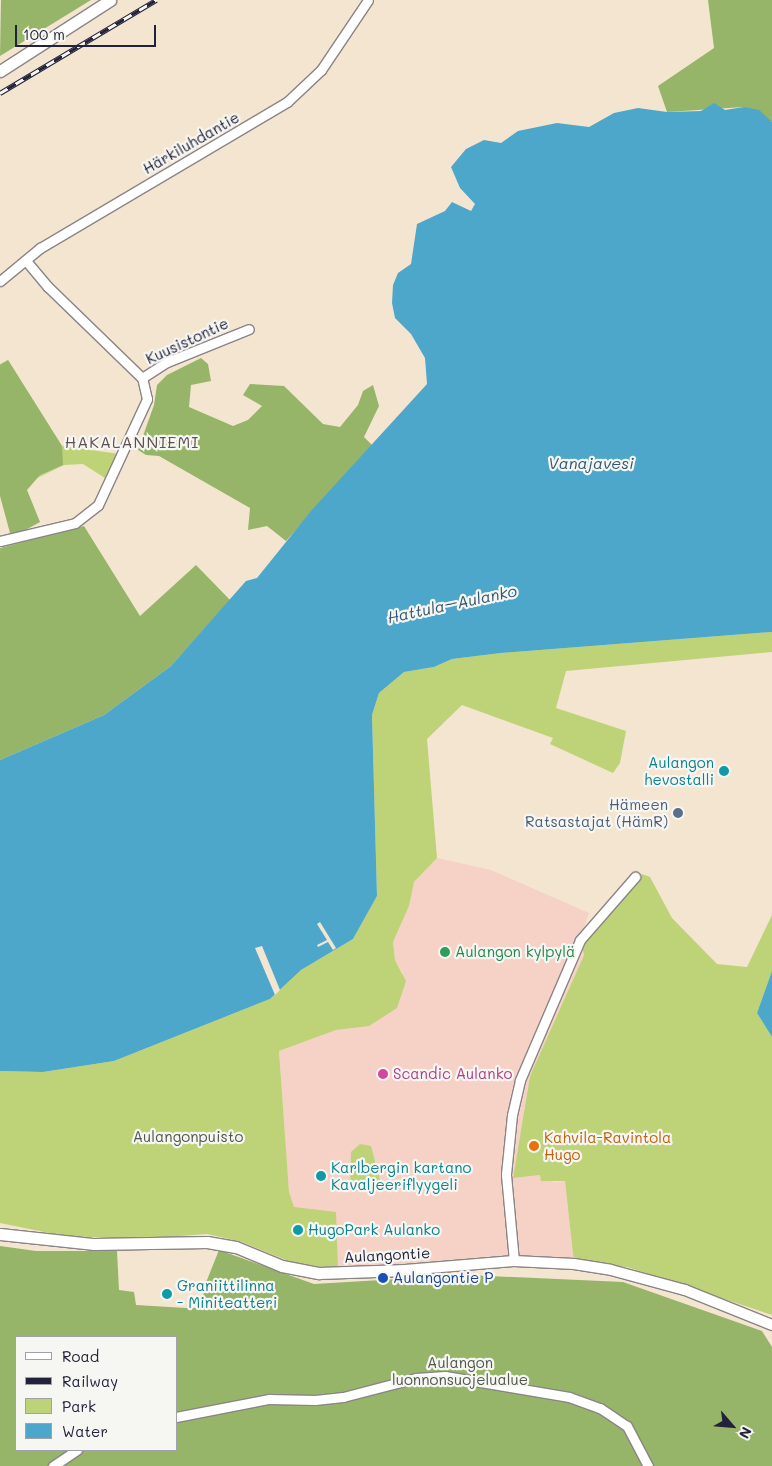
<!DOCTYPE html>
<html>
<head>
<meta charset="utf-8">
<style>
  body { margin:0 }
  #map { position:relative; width:772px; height:1466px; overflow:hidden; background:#f4e5d1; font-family:Mali,sans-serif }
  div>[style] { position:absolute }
  .built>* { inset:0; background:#f6d1c6 }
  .green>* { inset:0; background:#bed377 }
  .forest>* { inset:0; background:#96b568 }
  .water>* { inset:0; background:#4ca7ca }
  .pier>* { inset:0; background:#f4e5d1 }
  .roads { filter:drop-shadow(1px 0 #8b8486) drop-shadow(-1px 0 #8b8486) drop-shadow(0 1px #8b8486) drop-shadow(0 -1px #8b8486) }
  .minor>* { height:9px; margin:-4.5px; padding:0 4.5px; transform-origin:4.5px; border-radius:4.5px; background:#fff }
  .tertiary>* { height:10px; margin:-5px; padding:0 5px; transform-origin:5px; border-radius:5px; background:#fff }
  .secondary>* { height:11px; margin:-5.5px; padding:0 5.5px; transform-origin:5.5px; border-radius:5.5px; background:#fff }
  .rail>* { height:5px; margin-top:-2.5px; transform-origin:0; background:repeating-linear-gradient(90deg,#f6f6f2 0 9px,#22223b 0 18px); box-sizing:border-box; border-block:1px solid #22223b }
  .dots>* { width:14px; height:14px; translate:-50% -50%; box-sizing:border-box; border:2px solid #f6f6f2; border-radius:50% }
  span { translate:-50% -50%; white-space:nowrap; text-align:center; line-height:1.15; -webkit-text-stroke:4.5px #f6f6f2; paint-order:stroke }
  .street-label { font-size:15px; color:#22223b }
  .culture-label { font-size:15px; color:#0d838f }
  .right { translate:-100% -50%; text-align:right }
  .left { translate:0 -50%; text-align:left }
  .service-label { font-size:15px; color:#4e5e75 }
  .leisure-label { font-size:15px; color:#27864d }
  .hotel-label { font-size:15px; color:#b23c85 }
  .park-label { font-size:15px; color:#51574d }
  .food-label { font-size:15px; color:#c56008 }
  .transit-label { font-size:15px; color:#164399 }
  .neighbourhood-label { font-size:16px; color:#615052; letter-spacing:1px }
  .water-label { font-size:16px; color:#335774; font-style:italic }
  .legend { position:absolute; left:15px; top:1336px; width:162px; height:115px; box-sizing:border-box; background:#f6f6f2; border:1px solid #a1a1a9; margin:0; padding:6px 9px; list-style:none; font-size:15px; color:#22223b }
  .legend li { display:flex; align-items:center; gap:10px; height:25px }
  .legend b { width:25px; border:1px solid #a1a1a9 }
  .north { position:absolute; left:707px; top:1401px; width:50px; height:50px; -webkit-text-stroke:4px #f6f6f2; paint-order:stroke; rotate:117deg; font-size:14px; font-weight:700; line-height:20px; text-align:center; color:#22223b }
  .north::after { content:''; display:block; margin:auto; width:18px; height:22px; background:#22223b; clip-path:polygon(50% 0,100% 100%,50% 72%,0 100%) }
  .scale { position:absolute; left:15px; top:25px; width:141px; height:22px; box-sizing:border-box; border:2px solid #22223b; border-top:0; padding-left:6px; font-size:15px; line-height:18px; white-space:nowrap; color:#22223b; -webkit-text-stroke:4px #f6f6f2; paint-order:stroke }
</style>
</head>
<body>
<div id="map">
  <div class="built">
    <div style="clip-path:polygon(437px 858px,491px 870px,589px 913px,580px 940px,584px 955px,530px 1076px,513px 1178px,540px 1175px,554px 1182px,565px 1181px,574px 1263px,338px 1270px,294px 1207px,289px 1192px,279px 1051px,336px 1030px,369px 1025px,403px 973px,395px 960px,393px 942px,409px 906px,414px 882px)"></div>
  </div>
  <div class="green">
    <div style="clip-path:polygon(8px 360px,62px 446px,120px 454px,108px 480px,83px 464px,64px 465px,0 496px,0 364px)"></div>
    <div style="clip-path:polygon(772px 632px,772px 652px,566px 671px,556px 708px,626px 731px,620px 763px,613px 773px,550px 744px,553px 738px,462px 705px,427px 739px,437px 858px,414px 882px,409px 906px,393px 942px,395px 960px,406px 981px,397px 1008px,369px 1026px,336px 1030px,279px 1051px,289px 1192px,294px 1207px,336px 1212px,338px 1270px,291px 1262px,242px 1242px,207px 1234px,138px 1239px,64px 1236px,0 1223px,0 1071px,43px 1072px,114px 1061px,270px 999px,301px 970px,353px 939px,377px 896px,372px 715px,379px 693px,404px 672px,434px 667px,452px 659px,501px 653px)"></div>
    <div style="clip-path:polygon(642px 874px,650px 877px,672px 918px,717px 964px,747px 967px,772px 915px,772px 971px,757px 1013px,772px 1037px,772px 1315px,627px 1267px,574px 1263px,565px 1181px,541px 1181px,540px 1175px,513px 1178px,530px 1076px,584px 955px,582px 946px)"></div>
    <div style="clip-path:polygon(360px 1144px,371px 1146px,381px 1184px,350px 1188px,351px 1152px)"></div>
  </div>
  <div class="forest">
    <div style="clip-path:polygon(1px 0,91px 0,0 56px)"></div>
    <div style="clip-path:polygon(708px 0,772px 0,772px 122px,744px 107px,667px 112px,658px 86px,714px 48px)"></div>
    <div style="clip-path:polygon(201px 358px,208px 364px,211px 381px,191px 385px,189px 407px,233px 426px,248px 420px,262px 406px,243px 395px,250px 384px,284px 386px,323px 424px,340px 427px,358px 405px,363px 391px,373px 385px,379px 406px,364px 437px,372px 445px,286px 541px,267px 526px,248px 530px,250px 508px,159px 456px,146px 455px,138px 450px,154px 405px,157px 385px,167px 375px)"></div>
    <div style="clip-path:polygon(8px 360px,62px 446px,63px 465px,40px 475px,27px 490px,40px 522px,20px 533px,10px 533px,0 496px,0 365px)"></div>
    <div style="clip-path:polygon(84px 526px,140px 616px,196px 565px,230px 600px,171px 666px,104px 715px,0 760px,0 548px)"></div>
    <div style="clip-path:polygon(evenodd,0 1246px,36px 1251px,117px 1251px,119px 1290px,134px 1292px,136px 1305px,186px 1308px,201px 1308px,205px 1285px,219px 1250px,314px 1284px,466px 1275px,623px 1282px,762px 1331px,772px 1347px,772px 1466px,0 1466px,0 1246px,16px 1337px,176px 1337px,176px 1450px,16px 1450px,16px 1337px)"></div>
  </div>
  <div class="water">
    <div style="clip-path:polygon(714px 103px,725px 110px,744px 107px,759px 110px,772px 122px,772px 632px,501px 653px,452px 659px,434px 667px,404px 672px,379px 693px,372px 715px,377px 896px,353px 939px,301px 970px,270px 999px,114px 1061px,43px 1072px,0 1071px,0 760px,104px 715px,171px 666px,246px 581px,257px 578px,311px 511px,427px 384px,425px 358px,411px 334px,395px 318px,392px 303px,393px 285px,398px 273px,411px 264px,417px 224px,445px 211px,452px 202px,471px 211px,475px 204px,460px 188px,451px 167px,466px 149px,484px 140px,501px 143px,518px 131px,557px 123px,589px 127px,614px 113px,638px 108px,667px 112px,701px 111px)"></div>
    <div style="clip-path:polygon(772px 971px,772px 1037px,757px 1013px)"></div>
  </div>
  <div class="pier">
    <div style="clip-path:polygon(320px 922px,336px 948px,333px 950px,328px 942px,318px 947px,317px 945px,327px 940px,317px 924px)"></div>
    <div style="clip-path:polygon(262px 946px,280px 990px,275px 995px,255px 948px)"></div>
  </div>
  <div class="roads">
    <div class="minor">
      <div style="left:0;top:281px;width:52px;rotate:-39.5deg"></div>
      <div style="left:40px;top:248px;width:287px;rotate:-30.6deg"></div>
      <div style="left:287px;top:102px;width:47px;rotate:-43.3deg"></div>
      <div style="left:321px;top:70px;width:84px;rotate:-56.1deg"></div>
      <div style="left:142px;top:378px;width:30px;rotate:-33deg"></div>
      <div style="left:167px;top:362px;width:88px;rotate:-21.9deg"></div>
      <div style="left:0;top:541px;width:77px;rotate:-13.5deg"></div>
      <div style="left:75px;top:523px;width:29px;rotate:-38deg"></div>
      <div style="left:98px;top:505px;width:117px;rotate:-65.2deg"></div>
      <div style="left:147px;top:399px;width:22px;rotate:-103deg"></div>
      <div style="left:142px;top:378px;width:131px;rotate:-135.9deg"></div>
      <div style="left:48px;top:287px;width:35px;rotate:-130deg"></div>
      <div style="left:514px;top:1261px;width:87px;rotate:-95.3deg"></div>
      <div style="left:506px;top:1174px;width:59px;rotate:-84.2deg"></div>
      <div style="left:512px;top:1115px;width:36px;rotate:-77deg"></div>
      <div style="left:520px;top:1080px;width:152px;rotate:-66.8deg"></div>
      <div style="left:580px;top:940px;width:84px;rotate:-48.9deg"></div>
      <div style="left:176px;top:1417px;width:95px;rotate:-11deg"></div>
      <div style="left:269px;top:1399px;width:46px;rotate:1.2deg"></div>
      <div style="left:315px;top:1400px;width:28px;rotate:-6deg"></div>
      <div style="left:343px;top:1397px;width:75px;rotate:-14.6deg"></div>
      <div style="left:416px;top:1378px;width:29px;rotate:-4deg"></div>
      <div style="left:445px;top:1376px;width:126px;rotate:9.6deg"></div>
      <div style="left:569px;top:1397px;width:33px;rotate:20deg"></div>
      <div style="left:600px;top:1408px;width:32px;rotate:34deg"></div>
      <div style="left:627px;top:1426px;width:45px;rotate:62.3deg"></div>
      <div style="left:53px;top:1466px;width:29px;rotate:-34deg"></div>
    </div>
    <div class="tertiary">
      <div style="left:405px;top:1270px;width:109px;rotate:-4.7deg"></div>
      <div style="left:514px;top:1261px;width:60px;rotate:2.9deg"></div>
      <div style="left:574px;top:1264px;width:37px;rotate:9deg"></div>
      <div style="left:611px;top:1270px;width:77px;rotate:15.1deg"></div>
      <div style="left:685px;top:1290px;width:94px;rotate:21.9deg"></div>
    </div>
    <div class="secondary">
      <div style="left:0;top:71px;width:131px;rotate:-32.8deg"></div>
      <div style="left:0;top:1234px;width:95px;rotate:6.1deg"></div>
      <div style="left:94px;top:1244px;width:113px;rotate:-1deg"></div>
      <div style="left:207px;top:1242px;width:29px;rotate:10deg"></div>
      <div style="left:236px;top:1247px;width:50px;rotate:22.4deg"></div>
      <div style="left:282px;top:1266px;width:38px;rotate:11deg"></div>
      <div style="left:319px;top:1273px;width:86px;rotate:-2deg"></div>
    </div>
  </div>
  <div class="rail">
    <div style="left:0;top:93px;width:182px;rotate:-30.8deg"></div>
  </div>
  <div class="dots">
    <div style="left:724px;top:771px;background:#0f9aa8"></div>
    <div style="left:678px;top:813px;background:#5c6f8a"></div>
    <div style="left:445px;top:952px;background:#2e9e5b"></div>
    <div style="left:383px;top:1074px;background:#d1479c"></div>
    <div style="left:534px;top:1146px;background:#e8710a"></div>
    <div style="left:321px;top:1176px;background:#0f9aa8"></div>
    <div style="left:298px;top:1230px;background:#0f9aa8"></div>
    <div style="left:383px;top:1278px;background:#1a4fb4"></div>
    <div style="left:167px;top:1294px;background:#0f9aa8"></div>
  </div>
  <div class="street-label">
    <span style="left:191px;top:143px;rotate:-30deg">Härkiluhdantie</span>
    <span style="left:187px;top:341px;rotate:-25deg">Kuusistontie</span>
    <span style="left:387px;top:1255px;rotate:-3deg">Aulangontie</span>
  </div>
  <div class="culture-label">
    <span class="right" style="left:714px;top:771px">Aulangon<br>hevostalli</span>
    <span class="left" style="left:331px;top:1176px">Karlbergin kartano<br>Kavaljeeriflyygeli</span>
    <span class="left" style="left:308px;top:1230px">HugoPark Aulanko</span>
    <span class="left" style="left:177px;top:1294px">Graniittilinna<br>- Miniteatteri</span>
  </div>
  <div class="service-label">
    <span class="right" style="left:668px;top:813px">Hämeen<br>Ratsastajat (HämR)</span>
  </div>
  <div class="leisure-label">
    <span class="left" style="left:455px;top:952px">Aulangon kylpylä</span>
  </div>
  <div class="hotel-label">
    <span class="left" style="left:393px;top:1074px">Scandic Aulanko</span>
  </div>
  <div class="park-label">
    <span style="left:188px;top:1137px">Aulangonpuisto</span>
    <span style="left:460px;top:1371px">Aulangon<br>luonnonsuojelualue</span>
  </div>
  <div class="food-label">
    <span class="left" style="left:544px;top:1146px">Kahvila-Ravintola<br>Hugo</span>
  </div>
  <div class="transit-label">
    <span class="left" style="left:393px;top:1278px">Aulangontie P</span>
  </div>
  <div class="neighbourhood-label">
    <span style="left:132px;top:442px">HAKALANNIEMI</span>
  </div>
  <div class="water-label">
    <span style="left:591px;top:463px">Vanajavesi</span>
    <span style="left:452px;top:604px;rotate:-12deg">Hattula–Aulanko</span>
  </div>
  <ul class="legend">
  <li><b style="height:6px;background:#fff"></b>Road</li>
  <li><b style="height:6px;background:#22223b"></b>Railway</li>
  <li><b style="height:14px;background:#bed377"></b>Park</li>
  <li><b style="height:14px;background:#4ca7ca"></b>Water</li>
  </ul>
  <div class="north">N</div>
  <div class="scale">100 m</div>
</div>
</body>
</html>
